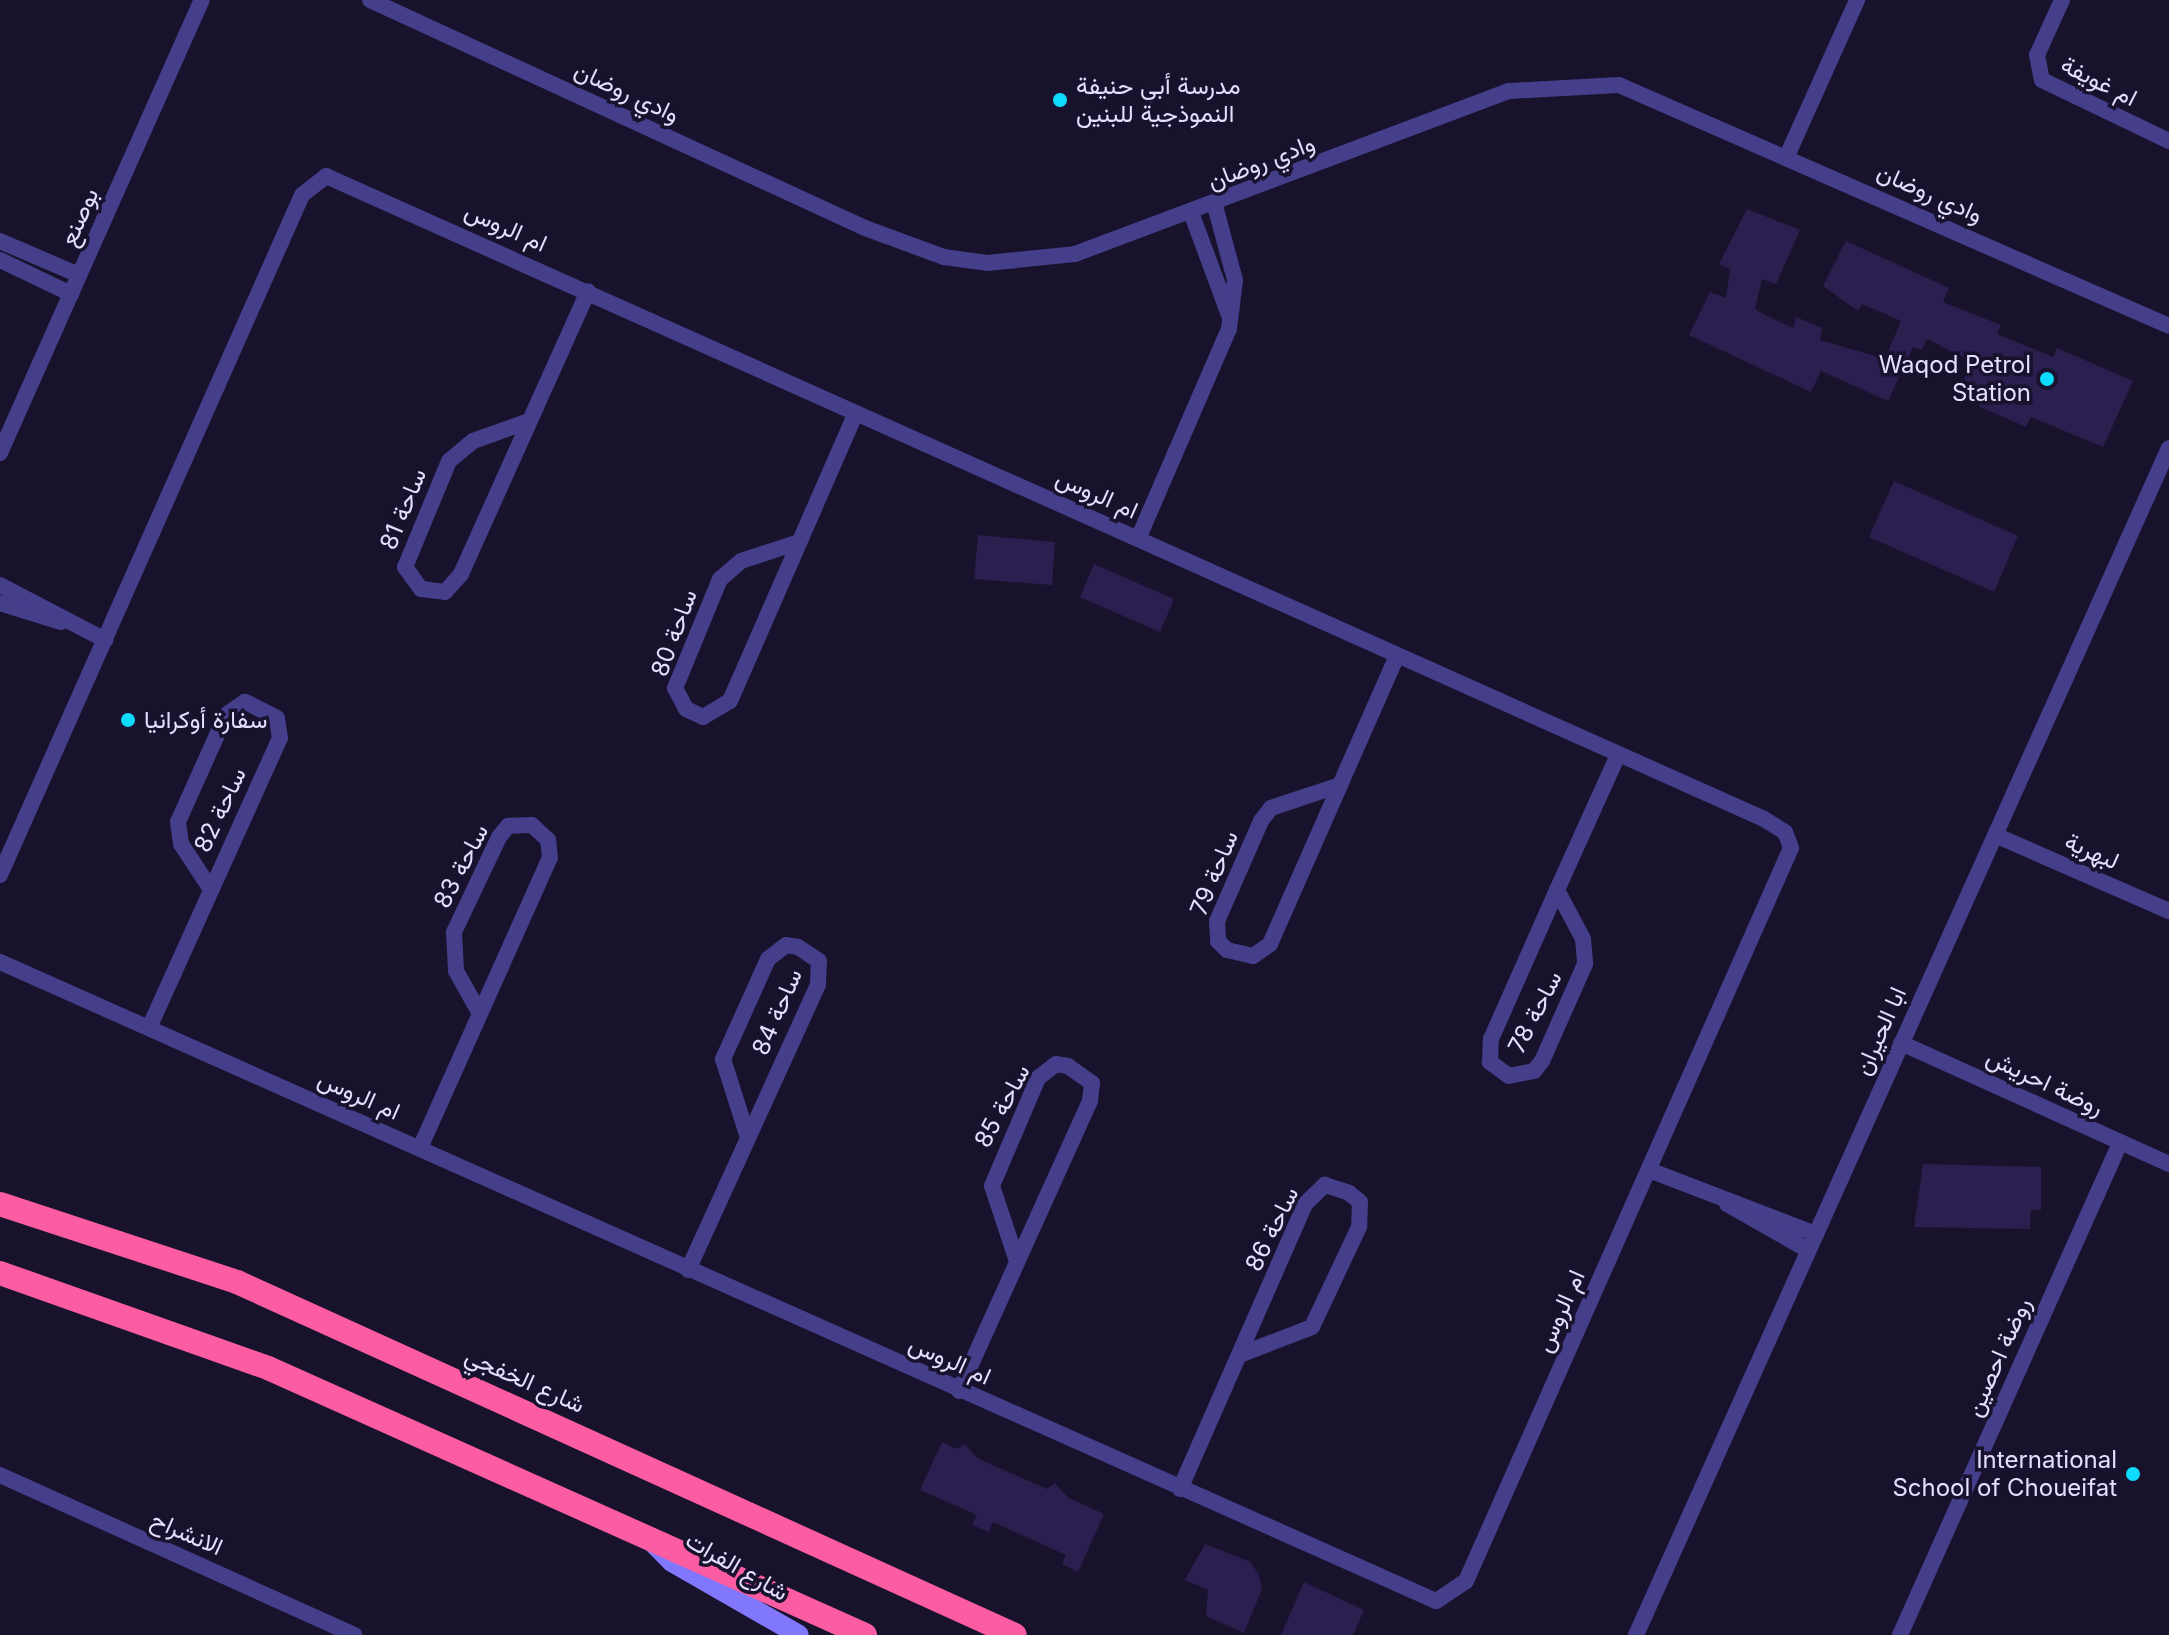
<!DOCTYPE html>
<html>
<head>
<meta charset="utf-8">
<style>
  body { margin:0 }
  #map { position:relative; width:2169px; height:1635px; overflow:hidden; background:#18122d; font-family:Inter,Vazirmatn,sans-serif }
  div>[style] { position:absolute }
  .building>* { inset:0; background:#2a1f4e }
  .street>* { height:16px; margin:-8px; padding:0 8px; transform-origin:8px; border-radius:8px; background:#443e8b }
  .secondary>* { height:20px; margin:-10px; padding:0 10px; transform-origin:10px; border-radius:10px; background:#8077fd }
  .highway>* { height:24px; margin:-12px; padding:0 12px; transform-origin:12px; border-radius:12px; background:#fc5ca2 }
  .dots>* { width:22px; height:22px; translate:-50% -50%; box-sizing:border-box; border:4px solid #18122d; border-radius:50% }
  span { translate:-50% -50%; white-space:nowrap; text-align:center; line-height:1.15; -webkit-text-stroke:7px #18122d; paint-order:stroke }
  .street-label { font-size:24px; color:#e4dffe }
  .poi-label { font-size:24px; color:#e4dffe }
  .left { translate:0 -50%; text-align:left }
  .right { translate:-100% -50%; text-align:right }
</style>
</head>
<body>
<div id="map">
  <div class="building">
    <div style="clip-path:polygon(1747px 209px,1800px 230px,1776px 284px,1762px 279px,1755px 309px,1765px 315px,1793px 328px,1796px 317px,1822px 328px,1820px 340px,1885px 359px,1901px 321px,1862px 304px,1858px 311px,1823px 286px,1846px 241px,1949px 288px,1943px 302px,2001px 325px,1997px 334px,2053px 357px,2057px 348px,2133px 381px,2103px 447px,2031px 417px,2026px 427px,1980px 407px,1964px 378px,1970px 361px,1927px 339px,1922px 350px,1913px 347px,1888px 401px,1821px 371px,1811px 392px,1689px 335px,1710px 292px,1726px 298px,1730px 269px,1719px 264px)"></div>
    <div style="clip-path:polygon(1894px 481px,2018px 536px,1994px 592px,1869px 537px)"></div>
    <div style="clip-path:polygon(978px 535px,1055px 542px,1052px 585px,974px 579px)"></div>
    <div style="clip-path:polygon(1094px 564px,1174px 599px,1160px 632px,1080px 597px)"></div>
    <div style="clip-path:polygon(1923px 1164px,2041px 1167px,2041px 1210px,2031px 1210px,2030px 1229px,1914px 1227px)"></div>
    <div style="clip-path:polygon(942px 1442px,957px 1449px,965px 1444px,977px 1458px,1047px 1489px,1055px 1483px,1067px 1497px,1104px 1514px,1078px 1572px,1062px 1564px,1066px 1555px,993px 1522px,989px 1532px,972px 1525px,977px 1515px,920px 1490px)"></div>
    <div style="clip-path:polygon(1205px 1544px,1251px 1562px,1259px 1576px,1262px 1589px,1244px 1633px,1206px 1616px,1208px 1590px,1185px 1580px)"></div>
    <div style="clip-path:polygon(1304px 1582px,1364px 1610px,1353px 1635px,1281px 1635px)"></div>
  </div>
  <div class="street">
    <div style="left:370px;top:0;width:545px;rotate:24.73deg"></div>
    <div style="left:865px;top:228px;width:84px;rotate:20.2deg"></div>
    <div style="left:944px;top:257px;width:43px;rotate:7.9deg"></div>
    <div style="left:987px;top:263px;width:88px;rotate:-5.8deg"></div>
    <div style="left:1075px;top:254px;width:464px;rotate:-20.6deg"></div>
    <div style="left:1509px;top:91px;width:110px;rotate:-3.1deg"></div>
    <div style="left:1619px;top:85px;width:600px;rotate:23.66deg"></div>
    <div style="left:2062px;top:0;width:60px;rotate:114.4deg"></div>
    <div style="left:2037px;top:55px;width:25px;rotate:79deg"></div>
    <div style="left:2042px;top:80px;width:141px;rotate:25.7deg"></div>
    <div style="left:1787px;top:156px;width:171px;rotate:-65.8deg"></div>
    <div style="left:1192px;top:215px;width:107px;rotate:69.7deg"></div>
    <div style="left:0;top:241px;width:86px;rotate:23.3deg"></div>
    <div style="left:0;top:260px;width:79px;rotate:25.6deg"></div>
    <div style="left:529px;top:421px;width:59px;rotate:160.3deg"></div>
    <div style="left:473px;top:441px;width:31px;rotate:140deg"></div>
    <div style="left:449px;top:461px;width:115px;rotate:112.5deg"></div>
    <div style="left:405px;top:567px;width:27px;rotate:54deg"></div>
    <div style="left:421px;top:589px;width:24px;rotate:7deg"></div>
    <div style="left:445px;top:592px;width:24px;rotate:-48deg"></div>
    <div style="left:461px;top:574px;width:310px;rotate:-65.8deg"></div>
    <div style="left:0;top:453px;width:496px;rotate:-66deg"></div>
    <div style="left:1138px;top:539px;width:229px;rotate:-66.6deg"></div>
    <div style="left:1229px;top:329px;width:49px;rotate:-83deg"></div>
    <div style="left:1235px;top:280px;width:77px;rotate:-105.1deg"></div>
    <div style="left:796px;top:543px;width:58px;rotate:161.9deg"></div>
    <div style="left:741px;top:561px;width:28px;rotate:139deg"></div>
    <div style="left:720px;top:579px;width:118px;rotate:112.4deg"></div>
    <div style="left:675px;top:688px;width:24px;rotate:62deg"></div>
    <div style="left:686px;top:709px;width:19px;rotate:25deg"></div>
    <div style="left:703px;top:717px;width:31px;rotate:-31deg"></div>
    <div style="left:730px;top:701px;width:314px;rotate:-66.4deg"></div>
    <div style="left:0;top:585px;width:119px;rotate:27.6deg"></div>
    <div style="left:0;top:603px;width:64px;rotate:17.3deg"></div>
    <div style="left:1340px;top:785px;width:73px;rotate:161.6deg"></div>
    <div style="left:1271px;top:808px;width:16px;rotate:128deg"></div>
    <div style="left:1261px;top:821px;width:109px;rotate:113.7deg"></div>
    <div style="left:1217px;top:921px;width:20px;rotate:87deg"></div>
    <div style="left:1218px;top:941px;width:13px;rotate:45deg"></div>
    <div style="left:1227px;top:950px;width:27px;rotate:13deg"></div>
    <div style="left:1253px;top:956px;width:21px;rotate:-35deg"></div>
    <div style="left:1270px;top:944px;width:174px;rotate:-66.2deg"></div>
    <div style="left:1340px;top:785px;width:141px;rotate:-66.2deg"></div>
    <div style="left:1995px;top:835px;width:190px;rotate:23.6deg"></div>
    <div style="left:0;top:875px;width:744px;rotate:-66.05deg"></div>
    <div style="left:302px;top:195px;width:31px;rotate:-38deg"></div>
    <div style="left:326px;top:176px;width:1575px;rotate:24.09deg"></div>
    <div style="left:1764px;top:819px;width:25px;rotate:32deg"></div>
    <div style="left:1785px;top:832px;width:17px;rotate:69deg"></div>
    <div style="left:1791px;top:848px;width:802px;rotate:113.91deg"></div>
    <div style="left:1466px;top:1581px;width:36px;rotate:146deg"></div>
    <div style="left:1436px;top:1601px;width:1572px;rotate:-156.01deg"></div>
    <div style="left:1557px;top:890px;width:55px;rotate:62deg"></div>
    <div style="left:1583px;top:939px;width:25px;rotate:85deg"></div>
    <div style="left:1585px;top:964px;width:106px;rotate:113.9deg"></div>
    <div style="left:1542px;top:1061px;width:13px;rotate:129deg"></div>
    <div style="left:1534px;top:1071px;width:25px;rotate:169deg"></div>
    <div style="left:1509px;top:1076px;width:24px;rotate:-144deg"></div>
    <div style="left:1490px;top:1062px;width:23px;rotate:-88deg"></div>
    <div style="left:1491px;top:1039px;width:163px;rotate:-66.1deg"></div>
    <div style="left:1557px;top:890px;width:148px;rotate:-65.7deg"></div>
    <div style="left:149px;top:1028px;width:318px;rotate:-65.7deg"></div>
    <div style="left:280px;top:738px;width:20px;rotate:-99deg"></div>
    <div style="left:277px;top:718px;width:36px;rotate:-153deg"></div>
    <div style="left:245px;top:702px;width:23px;rotate:146deg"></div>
    <div style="left:226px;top:715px;width:117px;rotate:114.2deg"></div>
    <div style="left:178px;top:822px;width:22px;rotate:82deg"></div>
    <div style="left:181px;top:844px;width:53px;rotate:56.6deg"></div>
    <div style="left:1901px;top:1043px;width:294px;rotate:24.3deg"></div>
    <div style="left:420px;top:1148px;width:318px;rotate:-65.9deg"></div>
    <div style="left:550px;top:858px;width:18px;rotate:-96deg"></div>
    <div style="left:548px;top:840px;width:22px;rotate:-137deg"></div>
    <div style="left:532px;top:825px;width:24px;rotate:178deg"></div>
    <div style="left:508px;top:826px;width:14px;rotate:129deg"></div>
    <div style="left:499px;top:837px;width:105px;rotate:115.3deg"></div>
    <div style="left:454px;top:932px;width:39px;rotate:87deg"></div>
    <div style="left:456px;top:971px;width:45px;rotate:60.6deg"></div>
    <div style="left:1649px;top:1170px;width:179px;rotate:21deg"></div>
    <div style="left:1727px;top:1204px;width:93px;rotate:29.6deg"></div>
    <div style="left:688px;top:1270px;width:313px;rotate:-65.5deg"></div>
    <div style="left:818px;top:985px;width:24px;rotate:-88deg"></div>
    <div style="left:819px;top:961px;width:25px;rotate:-146deg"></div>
    <div style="left:798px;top:947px;width:12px;rotate:-171deg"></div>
    <div style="left:786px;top:945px;width:23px;rotate:142deg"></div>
    <div style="left:768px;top:959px;width:110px;rotate:114.2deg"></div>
    <div style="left:723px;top:1059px;width:83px;rotate:72.4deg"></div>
    <div style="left:959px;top:1391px;width:318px;rotate:-65.7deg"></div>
    <div style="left:1090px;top:1101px;width:18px;rotate:-84deg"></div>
    <div style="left:1092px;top:1083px;width:29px;rotate:-145deg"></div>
    <div style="left:1068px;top:1066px;width:12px;rotate:-171deg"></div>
    <div style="left:1056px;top:1064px;width:23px;rotate:142deg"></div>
    <div style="left:1038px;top:1078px;width:117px;rotate:113.1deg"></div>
    <div style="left:992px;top:1186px;width:76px;rotate:71.6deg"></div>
    <div style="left:0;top:1475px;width:389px;rotate:24.3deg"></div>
    <div style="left:1180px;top:1489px;width:311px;rotate:-66.3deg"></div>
    <div style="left:1305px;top:1204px;width:28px;rotate:-44deg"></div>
    <div style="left:1325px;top:1185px;width:25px;rotate:18deg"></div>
    <div style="left:1349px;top:1193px;width:14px;rotate:39deg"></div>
    <div style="left:1360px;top:1202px;width:25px;rotate:92deg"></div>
    <div style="left:1359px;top:1227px;width:110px;rotate:115.2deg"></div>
    <div style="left:1312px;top:1327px;width:75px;rotate:158.9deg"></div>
    <div style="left:1636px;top:1635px;width:1301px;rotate:-65.82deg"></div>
    <div style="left:1900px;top:1635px;width:539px;rotate:-65.91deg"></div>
  </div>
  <div class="secondary">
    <div style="left:653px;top:1543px;width:27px;rotate:45deg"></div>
    <div style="left:672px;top:1562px;width:146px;rotate:29.9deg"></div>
  </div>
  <div class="highway">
    <div style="left:0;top:1204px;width:250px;rotate:18.2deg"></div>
    <div style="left:237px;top:1282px;width:854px;rotate:24.41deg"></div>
    <div style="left:0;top:1273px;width:284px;rotate:19.5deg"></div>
    <div style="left:268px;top:1368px;width:654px;rotate:24.1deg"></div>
  </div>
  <div class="dots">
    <div style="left:1060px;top:100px;background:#0edafb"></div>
    <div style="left:2047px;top:379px;background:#0edafb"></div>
    <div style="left:128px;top:720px;background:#0edafb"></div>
    <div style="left:2133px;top:1474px;background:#0edafb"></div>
  </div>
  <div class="street-label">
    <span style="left:2099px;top:81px;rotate:27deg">ام غويفة</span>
    <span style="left:627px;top:92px;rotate:25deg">وادي روضان</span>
    <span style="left:1261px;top:162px;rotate:-21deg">وادي روضان</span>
    <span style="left:1930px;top:193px;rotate:24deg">وادي روضان</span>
    <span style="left:79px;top:217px;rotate:-66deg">بوصنع</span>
    <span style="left:506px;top:227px;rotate:24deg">ام الروس</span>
    <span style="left:1097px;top:494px;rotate:24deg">ام الروس</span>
    <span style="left:403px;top:509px;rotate:-68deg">ساحة 81</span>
    <span style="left:674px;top:633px;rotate:-70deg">ساحة 80</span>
    <span style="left:220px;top:810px;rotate:-65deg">ساحة 82</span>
    <span style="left:2092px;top:851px;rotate:24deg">لبهرية</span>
    <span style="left:461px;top:866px;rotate:-63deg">ساحة 83</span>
    <span style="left:1214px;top:873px;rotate:-68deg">ساحة 79</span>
    <span style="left:777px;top:1012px;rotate:-67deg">ساحة 84</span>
    <span style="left:1535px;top:1012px;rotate:-63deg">ساحة 78</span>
    <span style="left:1880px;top:1031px;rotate:-66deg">ابا الحيران</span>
    <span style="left:2045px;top:1082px;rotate:25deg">روضة احريش</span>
    <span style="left:359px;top:1095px;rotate:24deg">ام الروس</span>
    <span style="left:1002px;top:1106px;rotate:-62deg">ساحة 85</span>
    <span style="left:1272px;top:1229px;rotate:-64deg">ساحة 86</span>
    <span style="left:1560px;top:1311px;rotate:-66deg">ام الروس</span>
    <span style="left:1998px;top:1357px;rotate:-66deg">روضة احصين</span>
    <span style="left:950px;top:1360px;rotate:24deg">ام الروس</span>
    <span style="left:525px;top:1380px;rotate:24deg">شارع الخفجي</span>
    <span style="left:187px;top:1533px;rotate:24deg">الانشراح</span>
    <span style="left:737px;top:1566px;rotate:30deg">شارع الفرات</span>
  </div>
  <div class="poi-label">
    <span class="left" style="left:1076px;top:100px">مدرسة أبي حنيفة<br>النموذجية للبنين</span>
    <span class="right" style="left:2031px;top:379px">Waqod Petrol<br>Station</span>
    <span class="left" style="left:144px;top:720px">سفارة أوكرانيا</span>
    <span class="right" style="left:2117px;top:1474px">International<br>School of Choueifat</span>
  </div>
</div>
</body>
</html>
